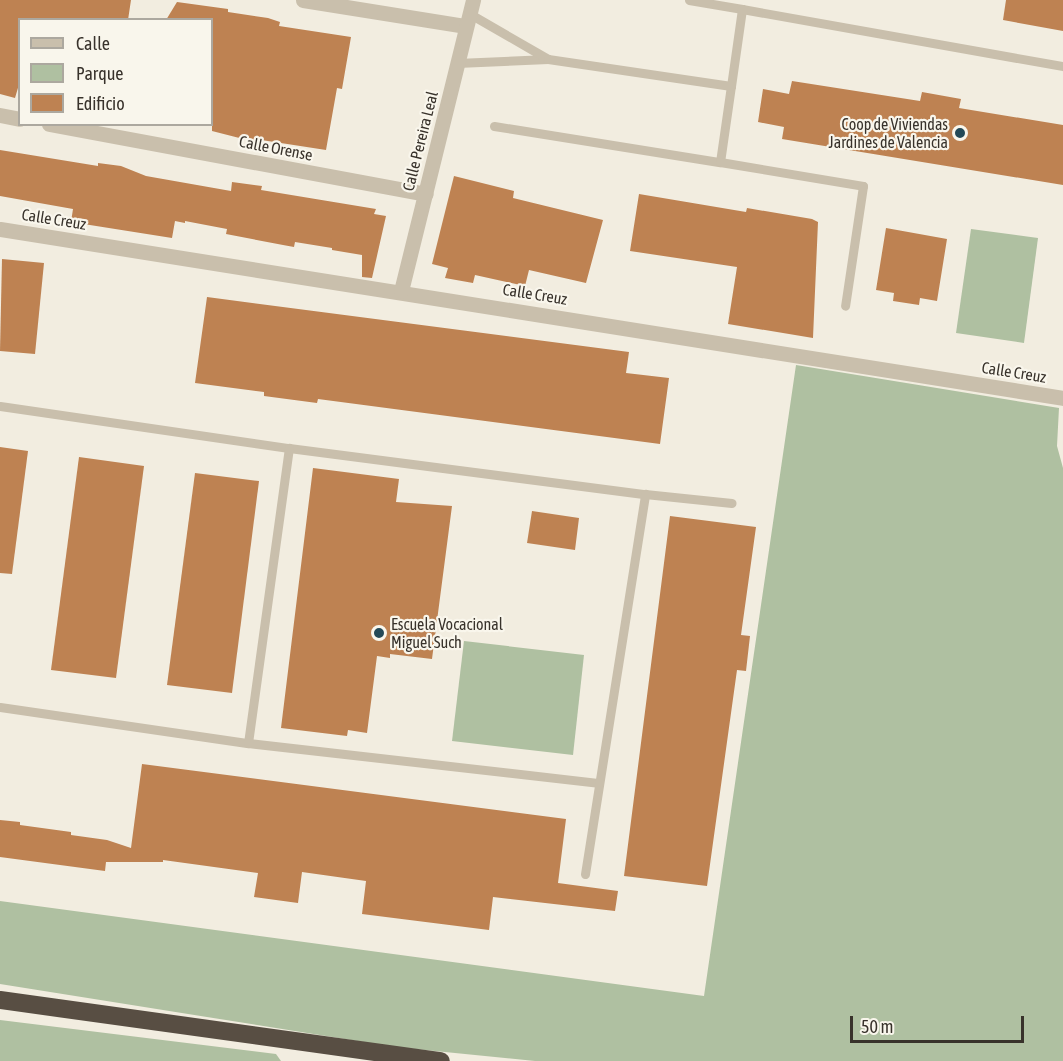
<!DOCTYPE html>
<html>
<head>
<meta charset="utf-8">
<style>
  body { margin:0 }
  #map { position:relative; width:1063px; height:1061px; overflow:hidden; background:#f2ede0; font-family:"Asap Condensed",sans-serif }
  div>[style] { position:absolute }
  .green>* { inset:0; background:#afc0a1 }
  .building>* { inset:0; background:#be8252 }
  .service>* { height:9px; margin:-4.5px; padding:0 4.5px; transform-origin:4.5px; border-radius:4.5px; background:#c9bfac }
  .minor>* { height:15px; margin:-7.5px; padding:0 7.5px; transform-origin:7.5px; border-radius:7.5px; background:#c9bfac }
  .motorway>* { height:18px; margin:-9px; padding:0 9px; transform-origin:9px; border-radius:9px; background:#584e43 }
  .dots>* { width:16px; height:16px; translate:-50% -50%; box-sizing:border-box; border:3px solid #f9f6ec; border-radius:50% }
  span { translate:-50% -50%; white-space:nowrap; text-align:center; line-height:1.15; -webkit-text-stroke:4.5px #f9f6ec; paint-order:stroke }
  .poi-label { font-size:16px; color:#38322b }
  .right { translate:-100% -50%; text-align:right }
  .left { translate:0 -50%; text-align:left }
  .street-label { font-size:16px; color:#38322b }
  .legend { position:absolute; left:18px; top:18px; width:195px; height:108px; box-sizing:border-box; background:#f9f6ec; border:2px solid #aca89f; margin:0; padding:8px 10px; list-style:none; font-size:18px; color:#38322b }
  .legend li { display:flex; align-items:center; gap:12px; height:30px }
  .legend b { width:30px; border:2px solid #aca89f }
  .scale { position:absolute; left:850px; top:1016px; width:174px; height:27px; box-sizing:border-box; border:3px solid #38322b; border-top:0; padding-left:8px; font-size:18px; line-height:21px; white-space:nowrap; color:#38322b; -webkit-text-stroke:4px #f9f6ec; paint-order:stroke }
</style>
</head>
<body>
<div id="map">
  <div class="green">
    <div style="clip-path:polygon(971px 229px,1038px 238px,1024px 343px,956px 333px)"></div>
    <div style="clip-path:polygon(796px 365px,1059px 408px,1057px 446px,1063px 468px,1063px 1061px,535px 1061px,395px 1047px,0 984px,0 901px,704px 996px)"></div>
    <div style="clip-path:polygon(464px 641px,584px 655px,573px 755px,452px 741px)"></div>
    <div style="clip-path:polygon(0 1020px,276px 1054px,281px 1061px,0 1061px)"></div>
  </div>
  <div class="building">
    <div style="clip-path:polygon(0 0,131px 0,128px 20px,20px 18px,20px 81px,15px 98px,0 94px)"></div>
    <div style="clip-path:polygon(1006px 0,1063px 0,1063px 31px,1003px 20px)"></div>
    <div style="clip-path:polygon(177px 2px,228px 9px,228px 12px,268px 18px,280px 22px,279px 26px,351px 37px,342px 89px,337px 88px,326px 150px,255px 139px,255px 142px,212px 131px,212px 20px,166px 20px)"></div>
    <div style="clip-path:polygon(792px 81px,920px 101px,922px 92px,961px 99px,959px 108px,1063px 125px,1063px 185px,782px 139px,784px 127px,758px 122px,763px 89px,789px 94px)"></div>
    <div style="clip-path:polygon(0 150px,98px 166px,98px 163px,121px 166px,146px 176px,231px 191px,232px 182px,262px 186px,261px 190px,376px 209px,374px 214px,386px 216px,372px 278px,362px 277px,362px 255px,332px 250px,332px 248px,295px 242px,294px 247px,283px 245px,226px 234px,227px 229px,185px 221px,185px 223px,175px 221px,172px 238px,71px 222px,73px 209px,0 196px)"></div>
    <div style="clip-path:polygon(454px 176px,514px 191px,513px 198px,603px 220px,586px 283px,529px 270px,525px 286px,475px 275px,473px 283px,445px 278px,448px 268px,432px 264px)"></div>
    <div style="clip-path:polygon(639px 194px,746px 212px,747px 208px,812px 219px,818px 222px,813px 338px,728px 324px,737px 267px,630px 251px)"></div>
    <div style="clip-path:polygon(886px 228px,947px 239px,937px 301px,920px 298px,919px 305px,893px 301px,894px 293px,876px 290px)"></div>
    <div style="clip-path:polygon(2px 259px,44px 263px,35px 354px,0 351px)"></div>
    <div style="clip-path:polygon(207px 297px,629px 352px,626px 373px,669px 378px,660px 444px,318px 399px,317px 403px,264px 396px,264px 392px,195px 383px)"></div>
    <div style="clip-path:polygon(0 447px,28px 451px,12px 574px,0 573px)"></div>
    <div style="clip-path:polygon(79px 457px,144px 466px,116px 678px,51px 670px)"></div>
    <div style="clip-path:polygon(313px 468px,399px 479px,396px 502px,452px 506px,432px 659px,390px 654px,390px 658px,377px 656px,367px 733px,348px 730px,347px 736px,281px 728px)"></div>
    <div style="clip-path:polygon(195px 473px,259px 481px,232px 693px,167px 685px)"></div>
    <div style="clip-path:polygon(532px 511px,579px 518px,575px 550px,527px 543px)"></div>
    <div style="clip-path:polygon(670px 516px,756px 527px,741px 635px,750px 636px,746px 671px,737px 670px,707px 886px,624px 876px)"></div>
    <div style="clip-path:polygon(142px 764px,566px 819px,558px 883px,618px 891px,615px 911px,493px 897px,489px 930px,362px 914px,366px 881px,302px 872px,298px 903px,254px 897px,258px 873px,163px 860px,163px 862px,106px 862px,105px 871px,0 857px,0 820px,20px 822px,20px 825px,71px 832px,71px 835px,107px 840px,131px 848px)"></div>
  </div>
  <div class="service">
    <div style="left:689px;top:0;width:54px;rotate:9.6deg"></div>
    <div style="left:742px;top:9px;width:78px;rotate:98.1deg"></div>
    <div style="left:742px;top:9px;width:326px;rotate:10.1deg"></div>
    <div style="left:457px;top:63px;width:91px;rotate:-2.5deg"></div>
    <div style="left:548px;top:59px;width:90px;rotate:-150deg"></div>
    <div style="left:494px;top:126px;width:229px;rotate:9.1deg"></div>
    <div style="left:720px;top:162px;width:77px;rotate:-81.8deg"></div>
    <div style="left:731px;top:86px;width:185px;rotate:-171.6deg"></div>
    <div style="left:720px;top:162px;width:145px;rotate:9.5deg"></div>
    <div style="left:863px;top:186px;width:121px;rotate:98.5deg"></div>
    <div style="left:0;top:406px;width:292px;rotate:8.3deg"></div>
    <div style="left:289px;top:448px;width:359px;rotate:7.4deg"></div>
    <div style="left:645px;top:494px;width:87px;rotate:5.9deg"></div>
    <div style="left:0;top:707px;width:251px;rotate:8.3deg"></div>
    <div style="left:248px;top:743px;width:352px;rotate:6.5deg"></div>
    <div style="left:248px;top:743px;width:298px;rotate:-82.1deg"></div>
    <div style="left:585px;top:874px;width:385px;rotate:-81deg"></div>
  </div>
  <div class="minor">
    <div style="left:303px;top:0;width:165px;rotate:9.1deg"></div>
    <div style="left:0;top:115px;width:20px;rotate:11deg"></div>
    <div style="left:49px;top:124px;width:383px;rotate:10.5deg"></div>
    <div style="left:0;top:229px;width:1076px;rotate:9.03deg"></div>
    <div style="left:401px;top:291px;width:300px;rotate:-76.1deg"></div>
  </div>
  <div class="motorway">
    <div style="left:0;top:1000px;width:445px;rotate:7.9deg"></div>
  </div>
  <div class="dots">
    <div style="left:960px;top:133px;background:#234957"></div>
    <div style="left:379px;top:633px;background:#234957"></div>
  </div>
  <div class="poi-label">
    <span class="right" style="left:948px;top:133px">Coop de Viviendas<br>Jardines de Valencia</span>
    <span class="left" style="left:391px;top:633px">Escuela Vocacional<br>Miguel Such</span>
  </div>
  <div class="street-label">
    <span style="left:420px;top:141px;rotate:-76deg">Calle Pereira Leal</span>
    <span style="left:276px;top:148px;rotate:11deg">Calle Orense</span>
    <span style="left:54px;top:219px;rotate:9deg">Calle Creuz</span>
    <span style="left:535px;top:294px;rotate:9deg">Calle Creuz</span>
    <span style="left:1014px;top:372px;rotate:9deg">Calle Creuz</span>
  </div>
  <ul class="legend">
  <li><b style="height:8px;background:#c9bfac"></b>Calle</li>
  <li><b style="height:16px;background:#afc0a1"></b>Parque</li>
  <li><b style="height:16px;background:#be8252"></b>Edificio</li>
  </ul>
  <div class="scale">50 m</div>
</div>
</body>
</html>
